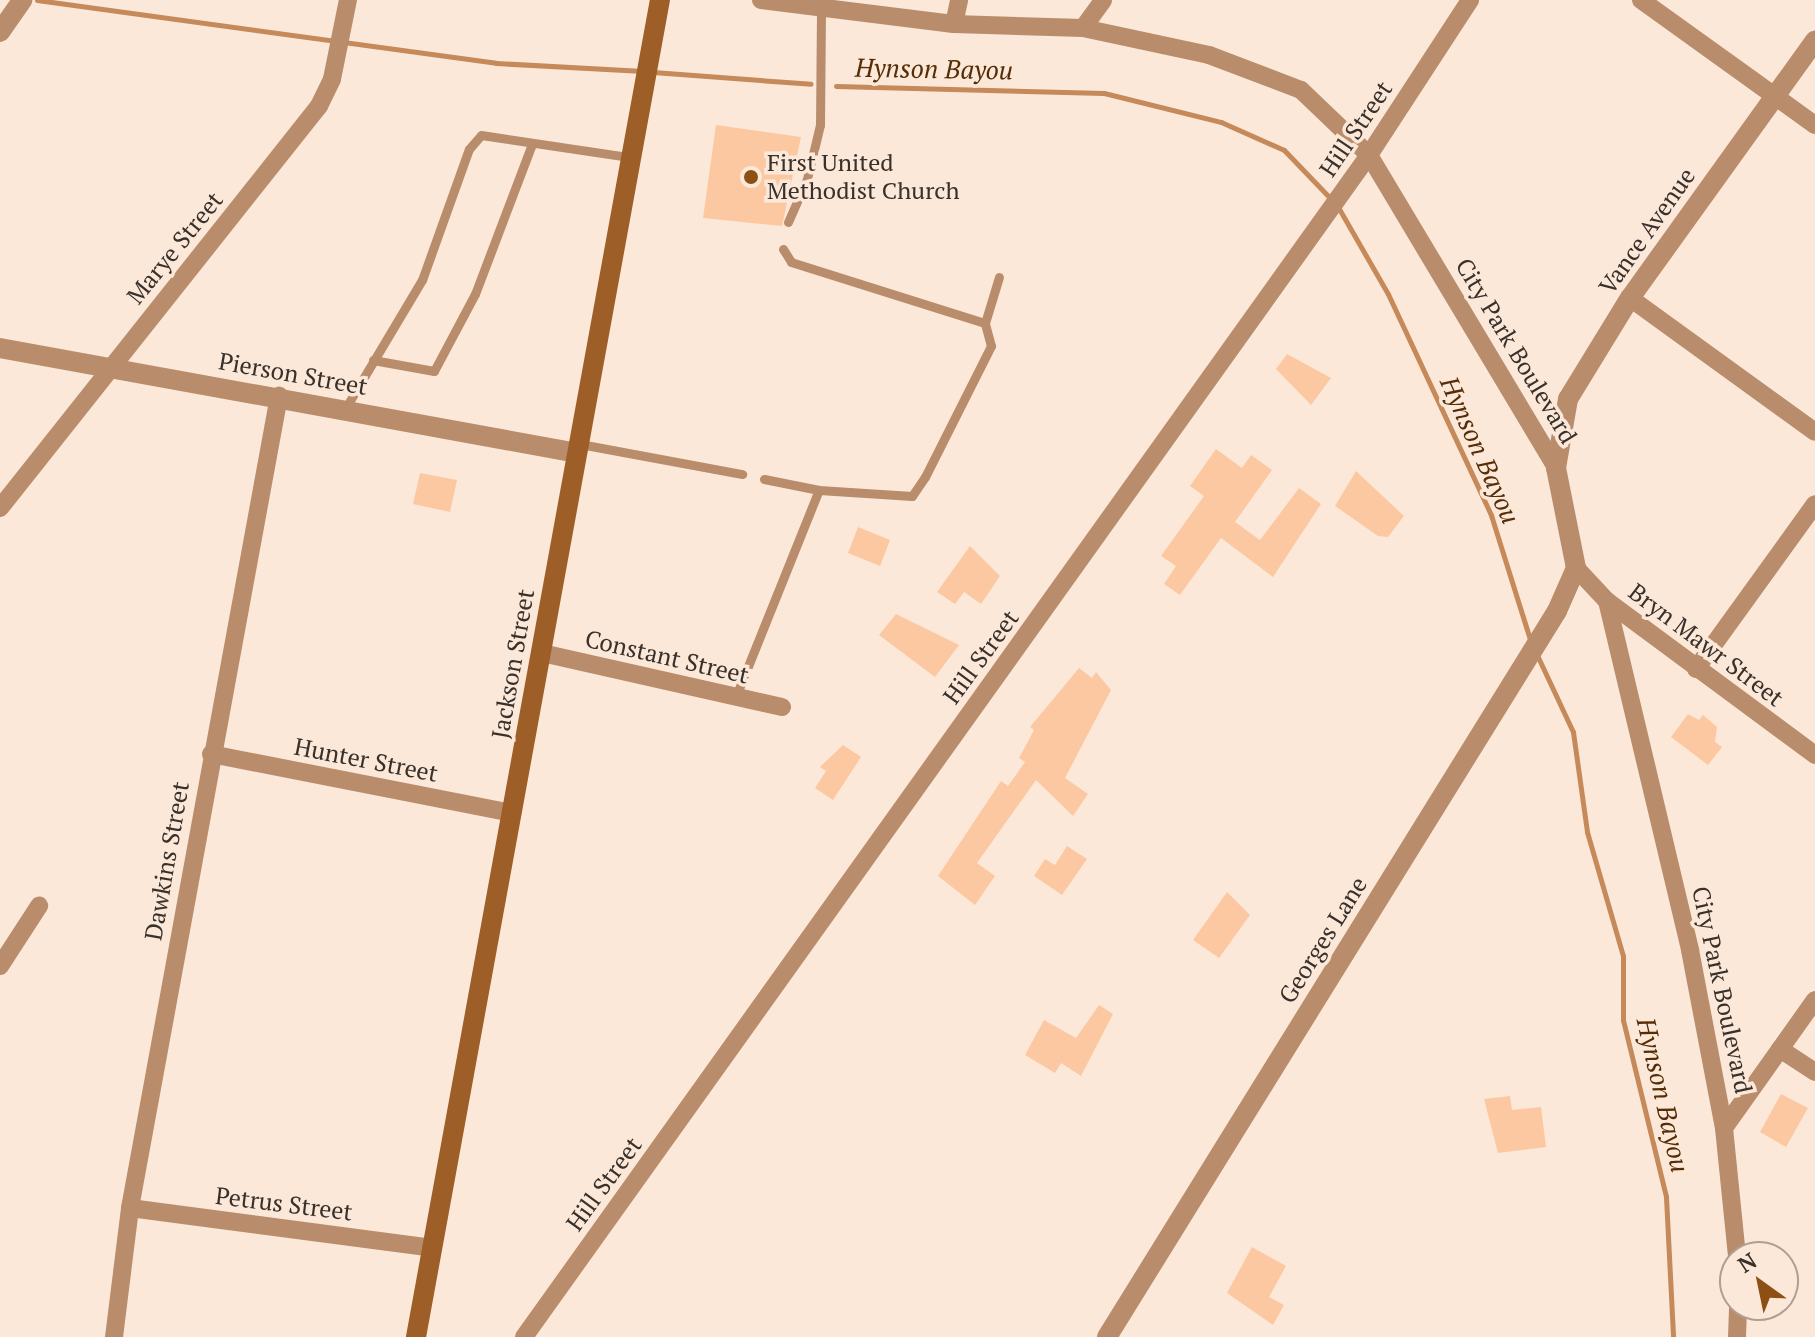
<!DOCTYPE html>
<html>
<head>
<meta charset="utf-8">
<style>
  body { margin:0 }
  #map { position:relative; width:1815px; height:1337px; overflow:hidden; background:#fce8d9; font-family:"PT Serif",serif }
  div>[style] { position:absolute }
  .stream>* { height:5px; margin:-2.5px; padding:0 2.5px; transform-origin:2.5px; border-radius:2.5px; background:#c5895a }
  .building>* { inset:0; background:#fcc8a1 }
  .service>* { height:9px; margin:-4.5px; padding:0 4.5px; transform-origin:4.5px; border-radius:4.5px; background:#b98d6c }
  .minor>* { height:18px; margin:-9px; padding:0 9px; transform-origin:9px; border-radius:9px; background:#b98d6c }
  .tertiary>* { height:20px; margin:-10px; padding:0 10px; transform-origin:10px; border-radius:10px; background:#b98d6c }
  .secondary>* { height:20px; margin:-10px; padding:0 10px; transform-origin:10px; border-radius:10px; background:#9d5e27 }
  .dots>* { width:22px; height:22px; translate:-50% -50%; box-sizing:border-box; border:4px solid #fce8d9; border-radius:50% }
  span { translate:-50% -50%; white-space:nowrap; text-align:center; line-height:1.15; -webkit-text-stroke:7px #fce8d9; paint-order:stroke }
  .street-label { font-size:24px; color:#38302a }
  .poi-label { font-size:24px; color:#38302a }
  .left { translate:0 -50%; text-align:left }
  .water-label { font-size:26px; color:#552d06; font-style:italic }
  .north { position:absolute; left:1719px; top:1241px; width:80px; height:80px; box-sizing:border-box; background:#fce8d9; border:2px solid #ae9e93; border-radius:50%; rotate:327deg; font-size:22px; font-weight:700; line-height:32px; text-align:center; color:#38302a }
  .north::after { content:''; display:block; margin:auto; width:28px; height:36px; background:#8e4f14; clip-path:polygon(50% 0,100% 100%,50% 72%,0 100%) }
</style>
</head>
<body>
<div id="map">
  <div class="stream">
    <div style="left:37px;top:0;width:463px;rotate:7.8deg"></div>
    <div style="left:496px;top:63px;width:147px;rotate:3.1deg"></div>
    <div style="left:653px;top:72px;width:158px;rotate:4.3deg"></div>
    <div style="left:836px;top:86px;width:268px;rotate:1.5deg"></div>
    <div style="left:1104px;top:93px;width:121px;rotate:13.9deg"></div>
    <div style="left:1221px;top:122px;width:69px;rotate:24deg"></div>
    <div style="left:1284px;top:150px;width:69px;rotate:46.2deg"></div>
    <div style="left:1338px;top:207px;width:100px;rotate:60.1deg"></div>
    <div style="left:1388px;top:294px;width:244px;rotate:65deg"></div>
    <div style="left:1491px;top:515px;width:134px;rotate:72.6deg"></div>
    <div style="left:1537px;top:655px;width:85px;rotate:64.9deg"></div>
    <div style="left:1573px;top:732px;width:101px;rotate:82deg"></div>
    <div style="left:1587px;top:832px;width:129px;rotate:73.8deg"></div>
    <div style="left:1623px;top:956px;width:64px;rotate:90deg"></div>
    <div style="left:1623px;top:1020px;width:182px;rotate:76.3deg"></div>
    <div style="left:1666px;top:1197px;width:140px;rotate:87.1deg"></div>
  </div>
  <div class="building">
    <div style="clip-path:polygon(716px 125px,801px 137px,782px 226px,703px 218px)"></div>
    <div style="clip-path:polygon(1287px 354px,1331px 378px,1311px 405px,1276px 369px)"></div>
    <div style="clip-path:polygon(1216px 449px,1242px 468px,1251px 455px,1272px 470px,1235px 522px,1260px 540px,1299px 488px,1321px 504px,1273px 577px,1221px 538px,1180px 595px,1164px 584px,1176px 566px,1161px 556px,1204px 496px,1190px 486px)"></div>
    <div style="clip-path:polygon(1356px 471px,1404px 516px,1388px 537px,1378px 536px,1335px 506px)"></div>
    <div style="clip-path:polygon(420px 473px,457px 480px,450px 512px,413px 504px)"></div>
    <div style="clip-path:polygon(858px 527px,890px 540px,880px 566px,848px 553px)"></div>
    <div style="clip-path:polygon(970px 546px,1000px 576px,981px 604px,964px 592px,955px 604px,937px 592px)"></div>
    <div style="clip-path:polygon(896px 614px,959px 645px,935px 677px,879px 635px)"></div>
    <div style="clip-path:polygon(1079px 668px,1092px 678px,1096px 672px,1111px 690px,1065px 778px,1088px 794px,1073px 816px,1036px 780px,977px 863px,995px 876px,975px 905px,938px 876px,1001px 781px,1008px 786px,1025px 762px,1019px 758px,1034px 730px,1030px 727px)"></div>
    <div style="clip-path:polygon(1688px 714px,1699px 720px,1703px 715px,1717px 727px,1715px 742px,1722px 747px,1708px 765px,1671px 737px)"></div>
    <div style="clip-path:polygon(843px 745px,861px 757px,833px 800px,815px 788px,826px 771px,820px 767px)"></div>
    <div style="clip-path:polygon(1067px 846px,1087px 859px,1062px 895px,1034px 876px,1045px 859px,1055px 865px)"></div>
    <div style="clip-path:polygon(1227px 892px,1250px 915px,1219px 958px,1193px 940px)"></div>
    <div style="clip-path:polygon(1099px 1005px,1113px 1014px,1081px 1076px,1061px 1063px,1055px 1073px,1025px 1055px,1044px 1020px,1076px 1038px)"></div>
    <div style="clip-path:polygon(1781px 1094px,1808px 1108px,1786px 1147px,1760px 1132px)"></div>
    <div style="clip-path:polygon(1510px 1096px,1512px 1110px,1541px 1107px,1546px 1147px,1498px 1153px,1484px 1099px)"></div>
    <div style="clip-path:polygon(1252px 1247px,1286px 1266px,1269px 1297px,1284px 1305px,1273px 1325px,1227px 1293px)"></div>
  </div>
  <div class="service">
    <div style="left:788px;top:222px;width:47px;rotate:-66.2deg"></div>
    <div style="left:807px;top:179px;width:56px;rotate:-76.5deg"></div>
    <div style="left:820px;top:125px;width:118px;rotate:-89.5deg"></div>
    <div style="left:783px;top:249px;width:15px;rotate:58deg"></div>
    <div style="left:791px;top:262px;width:203px;rotate:17.5deg"></div>
    <div style="left:373px;top:360px;width:62px;rotate:10.2deg"></div>
    <div style="left:434px;top:371px;width:87px;rotate:-62deg"></div>
    <div style="left:475px;top:294px;width:160px;rotate:-69.2deg"></div>
    <div style="left:345px;top:409px;width:150px;rotate:-59.2deg"></div>
    <div style="left:422px;top:280px;width:139px;rotate:-70.3deg"></div>
    <div style="left:469px;top:149px;width:18px;rotate:-49deg"></div>
    <div style="left:481px;top:135px;width:150px;rotate:8.5deg"></div>
    <div style="left:580px;top:444px;width:165px;rotate:10.5deg"></div>
    <div style="left:764px;top:479px;width:56px;rotate:11.3deg"></div>
    <div style="left:736px;top:696px;width:222px;rotate:-68.1deg"></div>
    <div style="left:819px;top:490px;width:93px;rotate:3.7deg"></div>
    <div style="left:912px;top:496px;width:23px;rotate:-56deg"></div>
    <div style="left:925px;top:477px;width:147px;rotate:-63.3deg"></div>
    <div style="left:991px;top:346px;width:24px;rotate:-105deg"></div>
    <div style="left:985px;top:323px;width:48px;rotate:-73.1deg"></div>
  </div>
  <div class="minor">
    <div style="left:761px;top:0;width:194px;rotate:7.1deg"></div>
    <div style="left:954px;top:24px;width:129px;rotate:1.8deg"></div>
    <div style="left:1083px;top:28px;width:129px;rotate:12.1deg"></div>
    <div style="left:1209px;top:55px;width:98px;rotate:20.8deg"></div>
    <div style="left:1301px;top:90px;width:94px;rotate:43.7deg"></div>
    <div style="left:1369px;top:155px;width:365px;rotate:59.1deg"></div>
    <div style="left:1641px;top:0;width:214px;rotate:35.7deg"></div>
    <div style="left:954px;top:24px;width:25px;rotate:-78deg"></div>
    <div style="left:1083px;top:28px;width:34px;rotate:-54deg"></div>
    <div style="left:1630px;top:298px;width:228px;rotate:35.9deg"></div>
    <div style="left:0;top:508px;width:513px;rotate:-51.57deg"></div>
    <div style="left:319px;top:106px;width:30px;rotate:-64deg"></div>
    <div style="left:332px;top:79px;width:81px;rotate:-78.6deg"></div>
    <div style="left:1576px;top:568px;width:45px;rotate:46.8deg"></div>
    <div style="left:1607px;top:601px;width:359px;rotate:76.6deg"></div>
    <div style="left:1690px;top:950px;width:181px;rotate:79.2deg"></div>
    <div style="left:1724px;top:1128px;width:130px;rotate:84.2deg"></div>
    <div style="left:1607px;top:601px;width:259px;rotate:36.5deg"></div>
    <div style="left:542px;top:653px;width:246px;rotate:12.7deg"></div>
    <div style="left:1696px;top:669px;width:203px;rotate:-54.2deg"></div>
    <div style="left:211px;top:754px;width:307px;rotate:11.1deg"></div>
    <div style="left:0;top:966px;width:72px;rotate:-57deg"></div>
    <div style="left:1780px;top:1049px;width:42px;rotate:33.3deg"></div>
    <div style="left:1724px;top:1128px;width:157px;rotate:-54.6deg"></div>
    <div style="left:130px;top:1208px;width:305px;rotate:7.5deg"></div>
    <div style="left:114px;top:1337px;width:130px;rotate:-82.9deg"></div>
    <div style="left:130px;top:1208px;width:826px;rotate:-79.6deg"></div>
    <div style="left:524px;top:1337px;width:1453px;rotate:-54.44deg"></div>
    <div style="left:1369px;top:155px;width:185px;rotate:-56.9deg"></div>
    <div style="left:1737px;top:1337px;width:32px;rotate:-88deg"></div>
  </div>
  <div class="tertiary">
    <div style="left:0;top:32px;width:39px;rotate:-55deg"></div>
    <div style="left:0;top:348px;width:586px;rotate:10.31deg"></div>
    <div style="left:1107px;top:1337px;width:854px;rotate:-58.21deg"></div>
    <div style="left:1557px;top:611px;width:47px;rotate:-66.2deg"></div>
    <div style="left:1576px;top:568px;width:102px;rotate:-101.3deg"></div>
    <div style="left:1556px;top:468px;width:70px;rotate:-80.1deg"></div>
    <div style="left:1568px;top:399px;width:119px;rotate:-58.5deg"></div>
    <div style="left:1630px;top:298px;width:317px;rotate:-54.3deg"></div>
  </div>
  <div class="secondary">
    <div style="left:416px;top:1337px;width:1359px;rotate:-79.66deg"></div>
  </div>
  <div class="dots">
    <div style="left:751px;top:177px;background:#8e4f14"></div>
  </div>
  <div class="street-label">
    <span style="left:1356px;top:129px;rotate:-56deg">Hill Street</span>
    <span style="left:1647px;top:231px;rotate:-55deg">Vance Avenue</span>
    <span style="left:175px;top:248px;rotate:-51deg">Marye Street</span>
    <span style="left:1516px;top:351px;rotate:59deg">City Park Boulevard</span>
    <span style="left:293px;top:374px;rotate:10deg">Pierson Street</span>
    <span style="left:1706px;top:645px;rotate:37deg">Bryn Mawr Street</span>
    <span style="left:667px;top:657px;rotate:13deg">Constant Street</span>
    <span style="left:981px;top:657px;rotate:-54deg">Hill Street</span>
    <span style="left:513px;top:664px;rotate:-80deg">Jackson Street</span>
    <span style="left:366px;top:760px;rotate:11deg">Hunter Street</span>
    <span style="left:167px;top:861px;rotate:-80deg">Dawkins Street</span>
    <span style="left:1323px;top:940px;rotate:-58deg">Georges Lane</span>
    <span style="left:1722px;top:990px;rotate:78deg">City Park Boulevard</span>
    <span style="left:604px;top:1184px;rotate:-54deg">Hill Street</span>
    <span style="left:284px;top:1204px;rotate:7deg">Petrus Street</span>
  </div>
  <div class="poi-label">
    <span class="left" style="left:767px;top:177px">First United<br>Methodist Church</span>
  </div>
  <div class="water-label">
    <span style="left:934px;top:69px;rotate:1deg">Hynson Bayou</span>
    <span style="left:1480px;top:450px;rotate:66deg">Hynson Bayou</span>
    <span style="left:1663px;top:1095px;rotate:77deg">Hynson Bayou</span>
  </div>
  <div class="north">N</div>
</div>
</body>
</html>
